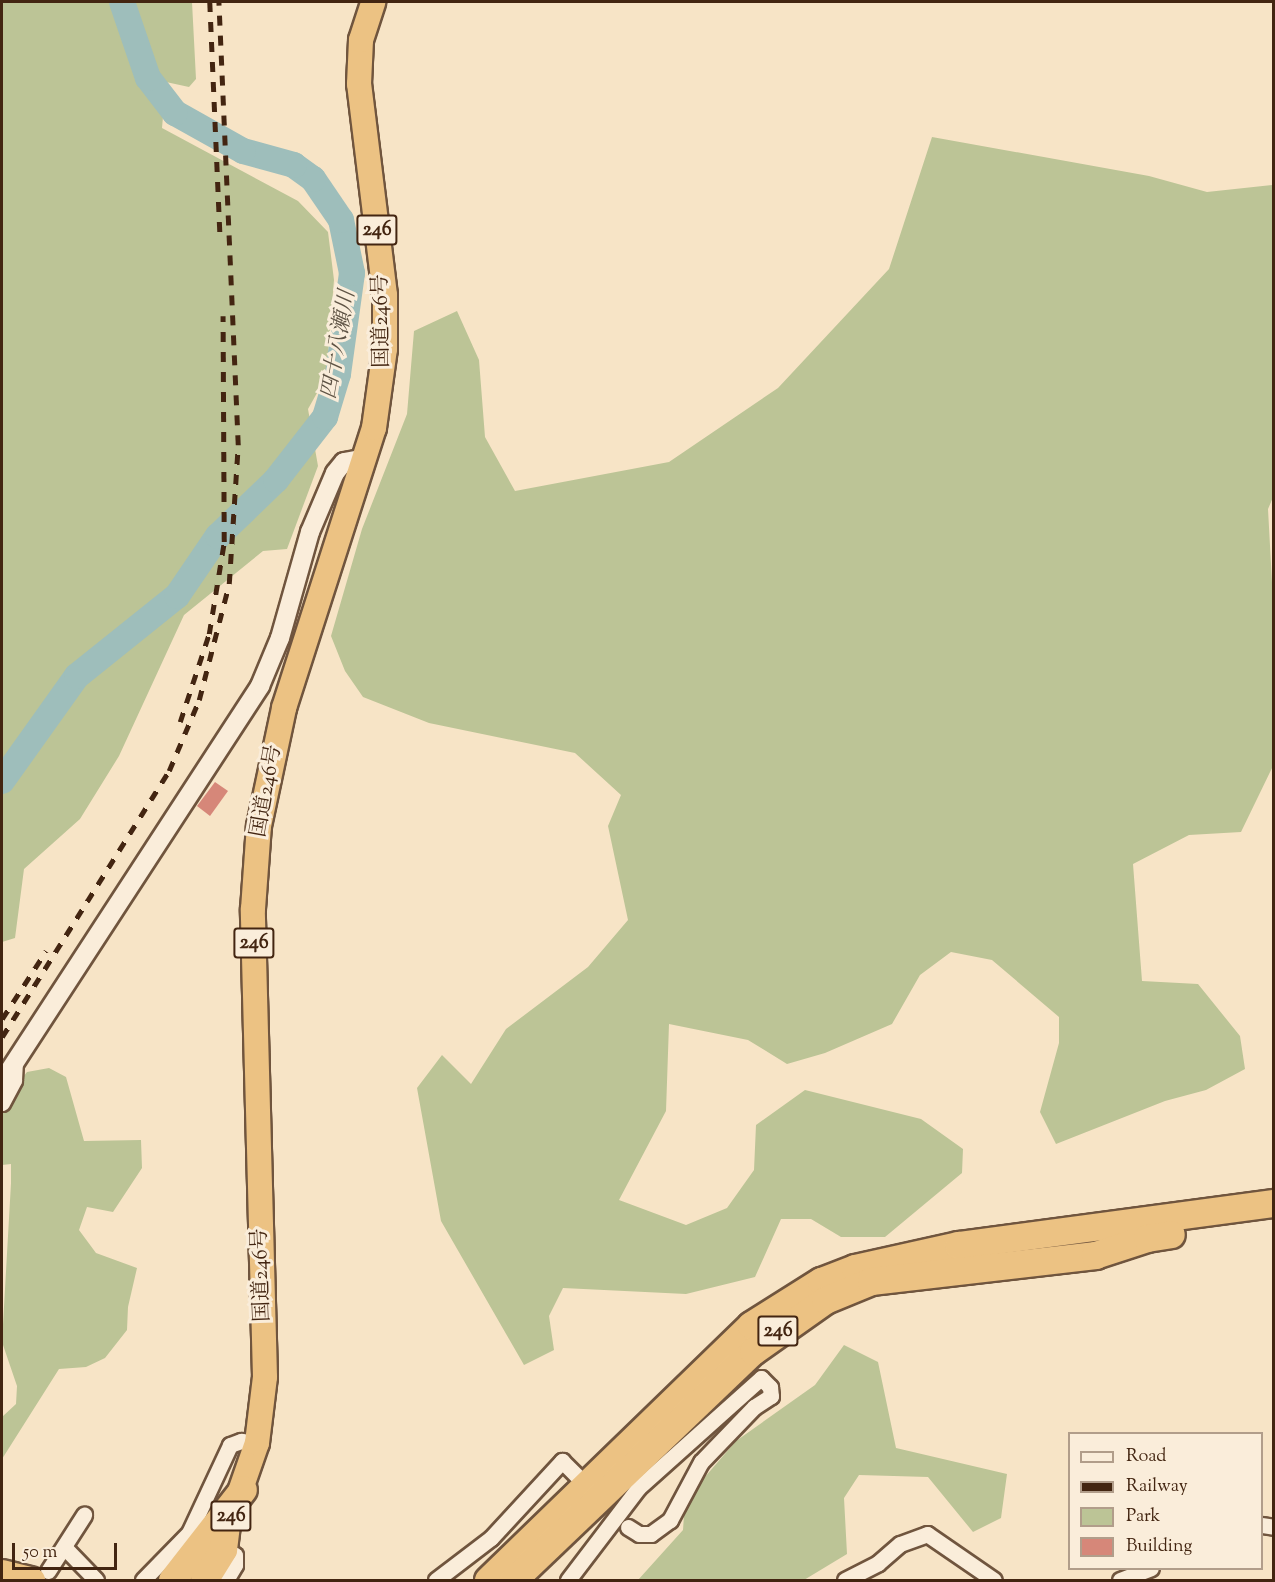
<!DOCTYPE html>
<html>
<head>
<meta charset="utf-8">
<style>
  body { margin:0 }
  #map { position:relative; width:1275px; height:1582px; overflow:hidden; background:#f7e4c6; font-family:"Sorts Mill Goudy","Noto Serif JP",serif }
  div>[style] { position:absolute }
  .green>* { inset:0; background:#bcc496 }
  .river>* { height:26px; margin:-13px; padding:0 13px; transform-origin:13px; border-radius:13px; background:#9ebebb }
  .building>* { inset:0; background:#d68779 }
  .roads { filter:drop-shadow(2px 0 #70553e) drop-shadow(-2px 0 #70553e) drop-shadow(0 2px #70553e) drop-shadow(0 -2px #70553e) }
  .minor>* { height:15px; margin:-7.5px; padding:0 7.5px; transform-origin:7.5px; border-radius:7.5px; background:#faedda }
  .tertiary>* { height:18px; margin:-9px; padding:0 9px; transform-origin:9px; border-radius:9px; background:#faedda }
  .trunk>* { height:24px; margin:-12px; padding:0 12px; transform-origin:12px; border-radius:12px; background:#ecc283 }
  .motorway>* { height:27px; margin:-13.5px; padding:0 13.5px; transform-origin:13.5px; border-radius:13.5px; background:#ecc283 }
  .rail>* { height:4.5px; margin-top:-2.25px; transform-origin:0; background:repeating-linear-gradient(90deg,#432511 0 10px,transparent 0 20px) }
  span { translate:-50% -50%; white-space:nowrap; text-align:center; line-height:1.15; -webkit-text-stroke:6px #faedda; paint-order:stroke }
  .shield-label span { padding:2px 4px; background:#faedda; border:2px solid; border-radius:4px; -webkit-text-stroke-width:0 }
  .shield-label { font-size:20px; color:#432511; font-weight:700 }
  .street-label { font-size:21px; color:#432511 }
  .water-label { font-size:22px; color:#5e5344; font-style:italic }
  .frame { position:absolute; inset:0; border:3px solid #432511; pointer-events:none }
  .legend { position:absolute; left:1068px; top:1432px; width:195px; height:138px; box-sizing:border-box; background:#faedda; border:2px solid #b19d8a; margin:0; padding:8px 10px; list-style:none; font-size:18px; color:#432511 }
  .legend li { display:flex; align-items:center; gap:12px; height:30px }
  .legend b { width:30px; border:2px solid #b19d8a }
  .scale { position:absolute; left:12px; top:1543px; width:105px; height:27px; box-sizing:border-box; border:3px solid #432511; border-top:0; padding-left:8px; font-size:18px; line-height:21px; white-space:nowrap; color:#432511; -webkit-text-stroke:4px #faedda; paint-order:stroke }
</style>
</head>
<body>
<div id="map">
  <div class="green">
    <div style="clip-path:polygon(2px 2px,192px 2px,196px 79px,189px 87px,166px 82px,162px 128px,298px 201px,328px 232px,334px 280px,326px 377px,308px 409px,318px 466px,287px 549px,263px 551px,184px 615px,119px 756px,80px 819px,24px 869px,15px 938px,2px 942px)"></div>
    <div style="clip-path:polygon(932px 137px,1149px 176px,1207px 192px,1273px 185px,1274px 495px,1268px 509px,1274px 619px,1273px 766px,1241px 832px,1189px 835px,1133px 864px,1142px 981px,1198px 984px,1240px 1036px,1245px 1069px,1206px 1090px,1165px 1101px,1056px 1144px,1040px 1112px,1059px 1043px,1059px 1017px,992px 960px,951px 952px,920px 975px,892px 1024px,825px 1053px,787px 1064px,748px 1040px,669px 1024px,666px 1111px,619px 1200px,686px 1225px,727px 1208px,754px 1170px,756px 1125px,805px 1090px,921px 1119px,963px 1149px,962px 1173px,885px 1237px,841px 1237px,811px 1219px,781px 1219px,755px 1277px,686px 1294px,563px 1288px,549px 1316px,554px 1350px,524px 1365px,441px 1221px,417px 1088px,442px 1055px,471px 1084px,506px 1029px,588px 967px,628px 920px,608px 826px,621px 795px,575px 753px,429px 723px,363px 697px,345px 671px,331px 636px,362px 529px,407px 414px,414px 331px,457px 311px,479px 360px,485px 437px,515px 491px,669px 462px,778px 388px,889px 269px)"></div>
    <div style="clip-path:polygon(49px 1068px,66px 1077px,84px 1141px,141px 1140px,142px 1168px,113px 1212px,87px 1207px,79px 1230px,96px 1253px,137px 1268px,128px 1307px,127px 1330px,105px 1358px,86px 1367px,59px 1369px,2px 1459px,2px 1417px,16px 1404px,17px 1386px,2px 1342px,11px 1183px,11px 1164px,2px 1165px,2px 1104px,27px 1072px)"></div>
    <div style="clip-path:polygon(844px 1345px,878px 1362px,896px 1448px,1007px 1474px,1001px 1518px,973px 1532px,928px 1477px,859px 1475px,844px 1498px,847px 1554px,804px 1580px,638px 1580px,683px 1530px,685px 1500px,736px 1441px,815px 1385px)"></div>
  </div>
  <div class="river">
    <div style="left:2px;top:781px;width:129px;rotate:-54.5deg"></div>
    <div style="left:77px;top:676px;width:128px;rotate:-38.7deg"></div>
    <div style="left:177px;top:596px;width:73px;rotate:-55.7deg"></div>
    <div style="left:218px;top:536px;width:81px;rotate:-44deg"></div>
    <div style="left:276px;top:480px;width:80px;rotate:-52.1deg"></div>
    <div style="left:325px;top:417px;width:45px;rotate:-73.2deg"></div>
    <div style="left:338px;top:374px;width:102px;rotate:-82.1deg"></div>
    <div style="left:352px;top:273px;width:54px;rotate:-101.7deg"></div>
    <div style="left:341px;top:220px;width:50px;rotate:-124.3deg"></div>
    <div style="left:313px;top:179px;width:24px;rotate:-144deg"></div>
    <div style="left:294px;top:165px;width:53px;rotate:-164.6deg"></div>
    <div style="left:243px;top:151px;width:78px;rotate:-150.8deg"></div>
    <div style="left:175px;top:113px;width:44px;rotate:-127.6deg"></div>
    <div style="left:148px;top:78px;width:80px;rotate:-108.9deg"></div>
  </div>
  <div class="building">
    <div style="clip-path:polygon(215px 782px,228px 791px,210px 816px,197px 806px)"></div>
  </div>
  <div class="roads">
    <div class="minor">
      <div style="left:2px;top:1103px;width:26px;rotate:-62deg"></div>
      <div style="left:14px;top:1080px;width:19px;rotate:-87deg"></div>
      <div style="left:1262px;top:1525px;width:12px;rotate:9deg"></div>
      <div style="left:66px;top:1549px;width:43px;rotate:45.9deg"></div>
      <div style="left:223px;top:1549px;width:13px;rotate:27deg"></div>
      <div style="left:235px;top:1555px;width:10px;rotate:90deg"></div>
      <div style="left:235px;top:1565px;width:17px;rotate:121deg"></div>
      <div style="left:48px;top:1571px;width:67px;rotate:-57.3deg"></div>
      <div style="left:143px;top:1580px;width:66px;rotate:-45.6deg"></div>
      <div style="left:189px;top:1533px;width:97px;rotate:-65deg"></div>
      <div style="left:230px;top:1445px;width:12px;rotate:-20deg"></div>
      <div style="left:241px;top:1441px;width:16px;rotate:7deg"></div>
      <div style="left:436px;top:1580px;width:69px;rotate:-37.4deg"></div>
      <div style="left:491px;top:1538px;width:105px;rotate:-47.3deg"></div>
      <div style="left:562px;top:1461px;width:20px;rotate:45deg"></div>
      <div style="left:568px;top:1580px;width:116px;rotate:-52.7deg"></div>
      <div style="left:638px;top:1488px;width:165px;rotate:-41.8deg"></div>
      <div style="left:761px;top:1378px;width:13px;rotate:45deg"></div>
      <div style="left:770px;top:1387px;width:9px;rotate:84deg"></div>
      <div style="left:771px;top:1396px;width:20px;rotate:147deg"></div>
      <div style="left:754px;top:1407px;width:76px;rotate:133.9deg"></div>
      <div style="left:701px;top:1462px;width:66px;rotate:118.1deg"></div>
      <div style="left:670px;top:1520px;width:24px;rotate:144deg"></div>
      <div style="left:651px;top:1534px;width:12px;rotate:180deg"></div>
      <div style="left:639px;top:1534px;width:13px;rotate:-148deg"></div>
      <div style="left:845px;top:1580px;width:37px;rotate:-27deg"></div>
      <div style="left:878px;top:1563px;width:29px;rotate:-41deg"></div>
      <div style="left:900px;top:1544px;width:29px;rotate:-20deg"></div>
      <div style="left:927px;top:1534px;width:81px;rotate:34.5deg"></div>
      <div style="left:1120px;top:1580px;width:33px;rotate:-21deg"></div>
    </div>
    <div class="tertiary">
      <div style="left:2px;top:1082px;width:473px;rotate:-56.9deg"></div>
      <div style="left:260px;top:686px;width:52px;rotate:-67.4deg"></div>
      <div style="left:280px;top:638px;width:110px;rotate:-74.2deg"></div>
      <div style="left:310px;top:532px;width:64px;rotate:-67deg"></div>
      <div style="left:335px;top:473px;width:14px;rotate:-51deg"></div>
      <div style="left:344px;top:462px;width:22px;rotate:-10deg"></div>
    </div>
    <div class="trunk">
      <div style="left:235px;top:1506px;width:67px;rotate:-70.8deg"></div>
      <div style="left:257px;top:1443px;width:66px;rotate:-83.1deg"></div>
      <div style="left:265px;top:1377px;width:468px;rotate:-91.5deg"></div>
      <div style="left:253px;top:909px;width:83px;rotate:-85.9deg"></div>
      <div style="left:259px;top:826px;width:121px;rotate:-78deg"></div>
      <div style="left:284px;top:708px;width:294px;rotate:-72.2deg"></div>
      <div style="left:374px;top:428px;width:80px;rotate:-82.1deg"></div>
      <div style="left:385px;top:349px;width:54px;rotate:-90deg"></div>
      <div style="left:385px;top:295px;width:213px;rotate:-97deg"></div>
      <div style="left:359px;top:84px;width:44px;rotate:-87.4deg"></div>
      <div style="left:361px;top:40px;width:40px;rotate:-72deg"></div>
    </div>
    <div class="motorway">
      <div style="left:2px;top:1573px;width:30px;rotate:14deg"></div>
      <div style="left:172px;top:1580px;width:115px;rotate:-52deg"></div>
      <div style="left:204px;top:1580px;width:36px;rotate:-58deg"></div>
      <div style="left:223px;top:1549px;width:25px;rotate:-83deg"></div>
      <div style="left:488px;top:1580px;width:366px;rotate:-44.1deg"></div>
      <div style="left:751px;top:1325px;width:83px;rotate:-32.2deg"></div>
      <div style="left:821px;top:1281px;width:36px;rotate:-21deg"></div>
      <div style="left:855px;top:1268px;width:106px;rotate:-12.6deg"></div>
      <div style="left:958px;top:1245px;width:319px;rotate:-7.6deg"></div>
      <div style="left:513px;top:1580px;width:332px;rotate:-43.7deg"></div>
      <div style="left:753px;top:1351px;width:88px;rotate:-35.3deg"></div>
      <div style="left:825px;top:1300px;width:50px;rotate:-22.4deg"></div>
      <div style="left:871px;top:1281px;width:226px;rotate:-6.6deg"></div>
      <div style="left:1095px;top:1255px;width:55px;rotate:-18.1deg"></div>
      <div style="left:1147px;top:1238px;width:24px;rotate:-9deg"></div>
    </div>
  </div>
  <div class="rail">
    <div style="left:210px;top:2px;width:230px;rotate:87.5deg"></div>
    <div style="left:180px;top:722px;width:93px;rotate:-71.8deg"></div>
    <div style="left:209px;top:634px;width:93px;rotate:-80.7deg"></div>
    <div style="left:224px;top:542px;width:226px;rotate:-90.3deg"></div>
    <div style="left:2px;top:1019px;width:81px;rotate:-57.1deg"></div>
    <div style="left:2px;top:1037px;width:314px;rotate:-57.9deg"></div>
    <div style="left:169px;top:771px;width:77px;rotate:-67.1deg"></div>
    <div style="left:199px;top:700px;width:120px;rotate:-75.5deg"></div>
    <div style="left:229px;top:584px;width:139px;rotate:-86.3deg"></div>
    <div style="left:238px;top:445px;width:443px;rotate:-92.5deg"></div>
  </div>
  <div class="shield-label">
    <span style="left:377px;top:230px">246</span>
    <span style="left:254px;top:943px">246</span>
    <span style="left:778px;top:1331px">246</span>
    <span style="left:231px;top:1516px">246</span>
  </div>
  <div class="street-label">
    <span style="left:382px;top:321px;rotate:-91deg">国道246号</span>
    <span style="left:267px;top:791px;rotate:-80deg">国道246号</span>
    <span style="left:262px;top:1275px;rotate:-92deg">国道246号</span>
  </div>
  <div class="water-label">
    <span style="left:340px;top:345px;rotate:-80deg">四十八瀬川</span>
  </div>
  <div class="frame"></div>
  <ul class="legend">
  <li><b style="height:8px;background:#faedda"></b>Road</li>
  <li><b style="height:8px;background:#432511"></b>Railway</li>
  <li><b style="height:16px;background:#bcc496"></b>Park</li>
  <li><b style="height:16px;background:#d68779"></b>Building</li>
  </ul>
  <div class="scale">50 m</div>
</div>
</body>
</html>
